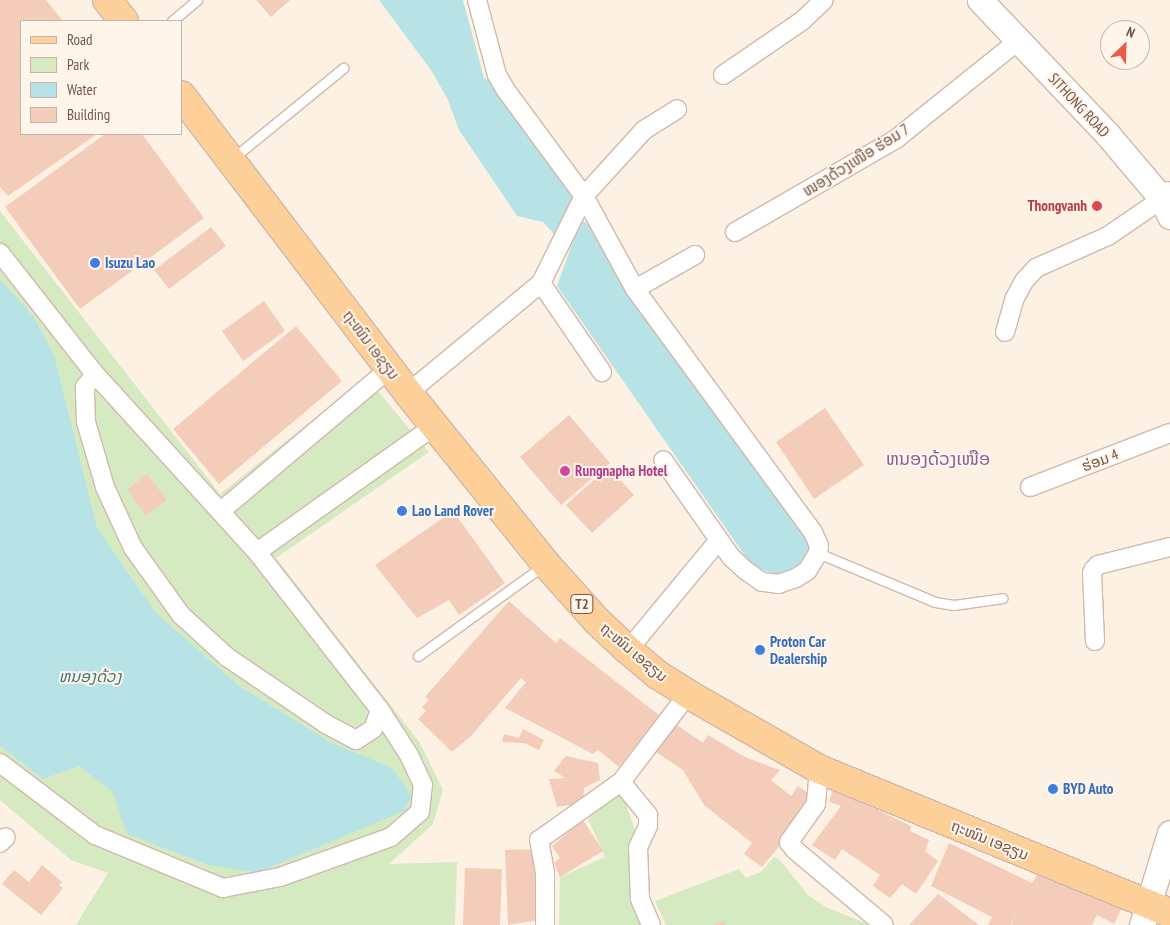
<!DOCTYPE html>
<html>
<head>
<meta charset="utf-8">
<style>
  body { margin:0 }
  #map { position:relative; width:1170px; height:925px; overflow:hidden; background:#fdf1e3; font-family:"PT Sans Narrow","Noto Sans Lao",sans-serif }
  div>[style] { position:absolute }
  .green>* { inset:0; background:#d5eac1 }
  .water>* { inset:0; background:#b7e3e7 }
  .building>* { inset:0; background:#f3ccba }
  .roads { filter:drop-shadow(1px 0 #d0b9ac) drop-shadow(-1px 0 #d0b9ac) drop-shadow(0 1px #d0b9ac) drop-shadow(0 -1px #d0b9ac) }
  .lane>* { height:9px; margin:-4.5px; padding:0 4.5px; transform-origin:4.5px; border-radius:4.5px; background:#fff }
  .street>* { height:18px; margin:-9px; padding:0 9px; transform-origin:9px; border-radius:9px; background:#fff }
  .secondary>* { height:25px; margin:-12.5px; padding:0 12.5px; transform-origin:12.5px; border-radius:12.5px; background:#fff }
  .primary>* { height:28px; margin:-14px; padding:0 14px; transform-origin:14px; border-radius:14px; background:#fdd09a }
  .dots>* { width:14px; height:14px; translate:-50% -50%; box-sizing:border-box; border:2px solid #fff5ea; border-radius:50% }
  span { translate:-50% -50%; white-space:nowrap; text-align:center; line-height:1.15; -webkit-text-stroke:4px #fff5ea; paint-order:stroke }
  .shield-label span { padding:1px 4px; background:#fff5ea; border:1px solid; border-radius:4px; -webkit-text-stroke-width:0 }
  .shield-label { font-size:14px; color:#755548; font-weight:700 }
  .street-label { font-size:15px; color:#755548 }
  .health-label { font-size:15px; color:#be3a42; font-weight:700 }
  .right { translate:-100% -50%; text-align:right }
  .shop-label { font-size:15px; color:#366cbe; font-weight:700 }
  .left { translate:0 -50%; text-align:left }
  .hotel-label { font-size:15px; color:#b23c85; font-weight:700 }
  .water-label { font-size:16px; color:#3c767b; font-style:italic }
  .quarter-label { font-size:18px; color:#836499 }
  .legend { position:absolute; left:20px; top:20px; width:162px; height:115px; box-sizing:border-box; background:#fff5ea; border:1px solid #c8b5a9; margin:0; padding:6px 9px; list-style:none; font-size:15px; color:#755548 }
  .legend li { display:flex; align-items:center; gap:10px; height:25px }
  .legend b { width:25px; border:1px solid #c8b5a9 }
  .north { position:absolute; left:1100px; top:20px; width:50px; height:50px; box-sizing:border-box; background:#fff5ea; border:1px solid #c8b5a9; border-radius:50%; rotate:24deg; font-size:14px; font-weight:700; line-height:20px; text-align:center; color:#755548 }
  .north::after { content:''; display:block; margin:auto; width:18px; height:22px; background:#e95d45; clip-path:polygon(50% 0,100% 100%,50% 72%,0 100%) }
</style>
</head>
<body>
<div id="map">
  <div class="green">
    <div style="clip-path:polygon(0 211px,220px 494px,366px 377px,429px 452px,276px 558px,420px 743px,443px 790px,433px 824px,389px 864px,457px 862px,455px 925px,76px 925px,108px 873px,71px 860px,0 800px)"></div>
    <div style="clip-path:polygon(619px 794px,625px 801px,636px 833px,644px 925px,559px 925px,560px 877px,605px 857px,588px 819px)"></div>
    <div style="clip-path:polygon(774px 857px,779px 859px,808px 895px,826px 907px,870px 925px,666px 925px,655px 901px,739px 869px,746px 878px,761px 872px)"></div>
  </div>
  <div class="water">
    <div style="clip-path:polygon(379px 0,463px 0,484px 78px,491px 81px,567px 185px,572px 198px,555px 235px,543px 222px,517px 216px,459px 130px,447px 98px,431px 70px)"></div>
    <div style="clip-path:polygon(581px 219px,591px 227px,806px 531px,812px 547px,803px 567px,781px 576px,752px 566px,557px 286px)"></div>
    <div style="clip-path:polygon(0 280px,33px 316px,54px 355px,97px 528px,155px 612px,239px 686px,332px 743px,392px 768px,412px 796px,404px 811px,257px 873px,209px 865px,127px 834px,113px 792px,79px 766px,43px 779px,0 746px)"></div>
  </div>
  <div class="building">
    <div style="clip-path:polygon(0 0,46px 0,63px 21px,21px 21px,21px 134px,97px 134px,8px 196px,0 187px)"></div>
    <div style="clip-path:polygon(256px 0,290px 0,271px 17px)"></div>
    <div style="clip-path:polygon(105px 134px,142px 134px,204px 218px,80px 309px,5px 207px)"></div>
    <div style="clip-path:polygon(211px 227px,226px 246px,169px 289px,154px 270px)"></div>
    <div style="clip-path:polygon(264px 301px,285px 331px,243px 361px,222px 331px)"></div>
    <div style="clip-path:polygon(296px 326px,342px 381px,219px 484px,173px 429px)"></div>
    <div style="clip-path:polygon(825px 408px,864px 465px,814px 499px,776px 442px)"></div>
    <div style="clip-path:polygon(569px 415px,610px 463px,561px 505px,520px 457px)"></div>
    <div style="clip-path:polygon(608px 467px,634px 495px,592px 533px,566px 505px)"></div>
    <div style="clip-path:polygon(147px 474px,167px 500px,146px 515px,127px 490px)"></div>
    <div style="clip-path:polygon(453px 511px,505px 583px,459px 615px,449px 600px,417px 618px,375px 565px)"></div>
    <div style="clip-path:polygon(509px 601px,556px 643px,560px 638px,659px 715px,619px 767px,598px 750px,593px 754px,505px 708px,526px 682px,521px 678px,471px 736px,452px 752px,418px 719px,426px 711px,422px 707px,429px 700px,425px 697px)"></div>
    <div style="clip-path:polygon(674px 723px,703px 743px,708px 735px,747px 758px,780px 770px,771px 780px,791px 796px,798px 786px,812px 795px,795px 827px,762px 867px,744px 854px,752px 843px,704px 805px,683px 770px,653px 750px)"></div>
    <div style="clip-path:polygon(523px 729px,544px 740px,539px 750px,524px 743px,502px 742px,504px 734px,519px 738px)"></div>
    <div style="clip-path:polygon(566px 756px,598px 763px,600px 780px,584px 788px,583px 803px,557px 807px,549px 779px,565px 778px,554px 771px)"></div>
    <div style="clip-path:polygon(833px 789px,911px 826px,910px 831px,929px 840px,925px 851px,938px 861px,916px 894px,902px 884px,890px 898px,873px 886px,880px 875px,842px 849px,835px 860px,812px 845px,841px 806px,829px 802px)"></div>
    <div style="clip-path:polygon(583px 820px,603px 851px,560px 877px,554px 863px,560px 858px,552px 846px)"></div>
    <div style="clip-path:polygon(949px 843px,1032px 883px,1042px 868px,1123px 906px,1114px 924px,1097px 915px,1092px 925px,1011px 925px,1017px 912px,1010px 925px,988px 925px,992px 917px,931px 886px)"></div>
    <div style="clip-path:polygon(534px 849px,539px 920px,508px 925px,505px 850px)"></div>
    <div style="clip-path:polygon(42px 865px,62px 882px,59px 885px,63px 888px,41px 915px,2px 884px,14px 870px,29px 882px)"></div>
    <div style="clip-path:polygon(465px 868px,502px 869px,500px 925px,463px 925px)"></div>
    <div style="clip-path:polygon(938px 894px,979px 925px,909px 925px)"></div>
    <div style="clip-path:polygon(723px 921px,726px 925px,713px 925px)"></div>
  </div>
  <div class="roads">
    <div class="lane">
      <div style="left:172px;top:21px;width:33px;rotate:-40deg"></div>
      <div style="left:232px;top:159px;width:144px;rotate:-39.3deg"></div>
      <div style="left:818px;top:553px;width:127px;rotate:22.7deg"></div>
      <div style="left:935px;top:602px;width:19px;rotate:9deg"></div>
      <div style="left:954px;top:605px;width:49px;rotate:-8.1deg"></div>
      <div style="left:418px;top:656px;width:155px;rotate:-35.8deg"></div>
    </div>
    <div class="street">
      <div style="left:477px;top:0;width:78px;rotate:75.1deg"></div>
      <div style="left:497px;top:75px;width:16px;rotate:60deg"></div>
      <div style="left:505px;top:89px;width:133px;rotate:53.6deg"></div>
      <div style="left:584px;top:196px;width:106px;rotate:61.3deg"></div>
      <div style="left:635px;top:289px;width:301px;rotate:53.8deg"></div>
      <div style="left:813px;top:532px;width:15px;rotate:67deg"></div>
      <div style="left:819px;top:546px;width:7px;rotate:98deg"></div>
      <div style="left:818px;top:553px;width:21px;rotate:121deg"></div>
      <div style="left:807px;top:571px;width:13px;rotate:148deg"></div>
      <div style="left:796px;top:578px;width:18px;rotate:161deg"></div>
      <div style="left:779px;top:584px;width:17px;rotate:-173deg"></div>
      <div style="left:762px;top:582px;width:19px;rotate:-145deg"></div>
      <div style="left:746px;top:571px;width:21px;rotate:-137deg"></div>
      <div style="left:731px;top:557px;width:118px;rotate:-125deg"></div>
      <div style="left:723px;top:75px;width:96px;rotate:-34.4deg"></div>
      <div style="left:802px;top:21px;width:30px;rotate:-44deg"></div>
      <div style="left:735px;top:232px;width:186px;rotate:-30deg"></div>
      <div style="left:896px;top:139px;width:156px;rotate:-38.8deg"></div>
      <div style="left:0;top:253px;width:154px;rotate:51.9deg"></div>
      <div style="left:95px;top:374px;width:241px;rotate:47.7deg"></div>
      <div style="left:257px;top:552px;width:200px;rotate:52.1deg"></div>
      <div style="left:380px;top:710px;width:20px;rotate:110deg"></div>
      <div style="left:373px;top:729px;width:20px;rotate:147deg"></div>
      <div style="left:356px;top:740px;width:34px;rotate:-152deg"></div>
      <div style="left:326px;top:724px;width:120px;rotate:-145.9deg"></div>
      <div style="left:227px;top:657px;width:62px;rotate:-137.6deg"></div>
      <div style="left:181px;top:615px;width:82px;rotate:-125.6deg"></div>
      <div style="left:133px;top:548px;width:67px;rotate:-114.7deg"></div>
      <div style="left:105px;top:487px;width:68px;rotate:-106.3deg"></div>
      <div style="left:86px;top:422px;width:35px;rotate:-92deg"></div>
      <div style="left:85px;top:387px;width:16px;rotate:-52deg"></div>
      <div style="left:541px;top:283px;width:108px;rotate:55.6deg"></div>
      <div style="left:635px;top:289px;width:69px;rotate:-29.5deg"></div>
      <div style="left:1005px;top:332px;width:35px;rotate:-74deg"></div>
      <div style="left:1015px;top:298px;width:19px;rotate:-62deg"></div>
      <div style="left:1024px;top:281px;width:18px;rotate:-47deg"></div>
      <div style="left:1036px;top:268px;width:79px;rotate:-24deg"></div>
      <div style="left:1108px;top:236px;width:65px;rotate:-34.4deg"></div>
      <div style="left:1162px;top:199px;width:10px;rotate:-53deg"></div>
      <div style="left:408px;top:393px;width:173px;rotate:-39.6deg"></div>
      <div style="left:541px;top:283px;width:97px;rotate:-63.7deg"></div>
      <div style="left:584px;top:196px;width:89px;rotate:-47.7deg"></div>
      <div style="left:644px;top:130px;width:39px;rotate:-32deg"></div>
      <div style="left:1030px;top:487px;width:150px;rotate:-21.1deg"></div>
      <div style="left:221px;top:511px;width:220px;rotate:-40.2deg"></div>
      <div style="left:257px;top:552px;width:217px;rotate:-35.4deg"></div>
      <div style="left:1095px;top:641px;width:68px;rotate:-92.5deg"></div>
      <div style="left:1092px;top:573px;width:4px;rotate:-63deg"></div>
      <div style="left:1094px;top:569px;width:6px;rotate:-45deg"></div>
      <div style="left:1098px;top:565px;width:74px;rotate:-14deg"></div>
      <div style="left:628px;top:650px;width:143px;rotate:-50.4deg"></div>
      <div style="left:0;top:763px;width:119px;rotate:37.2deg"></div>
      <div style="left:95px;top:835px;width:139px;rotate:22.5deg"></div>
      <div style="left:223px;top:888px;width:58px;rotate:-10.9deg"></div>
      <div style="left:280px;top:877px;width:118px;rotate:-19.8deg"></div>
      <div style="left:391px;top:837px;width:38px;rotate:-41deg"></div>
      <div style="left:420px;top:812px;width:27px;rotate:-84deg"></div>
      <div style="left:423px;top:785px;width:33px;rotate:-115deg"></div>
      <div style="left:409px;top:755px;width:54px;rotate:-122.8deg"></div>
      <div style="left:819px;top:769px;width:35px;rotate:95deg"></div>
      <div style="left:816px;top:804px;width:47px;rotate:125.4deg"></div>
      <div style="left:789px;top:842px;width:10px;rotate:53deg"></div>
      <div style="left:795px;top:850px;width:116px;rotate:40.1deg"></div>
      <div style="left:621px;top:782px;width:43px;rotate:50.7deg"></div>
      <div style="left:648px;top:815px;width:11px;rotate:90deg"></div>
      <div style="left:648px;top:826px;width:23px;rotate:115deg"></div>
      <div style="left:638px;top:847px;width:52px;rotate:87.8deg"></div>
      <div style="left:640px;top:899px;width:28px;rotate:67deg"></div>
      <div style="left:0;top:843px;width:8px;rotate:-45deg"></div>
      <div style="left:545px;top:925px;width:52px;rotate:-90deg"></div>
      <div style="left:545px;top:873px;width:34px;rotate:-100deg"></div>
      <div style="left:539px;top:840px;width:100px;rotate:-35.3deg"></div>
      <div style="left:621px;top:782px;width:111px;rotate:-52.7deg"></div>
    </div>
    <div class="secondary">
      <div style="left:980px;top:0;width:186px;rotate:46.5deg"></div>
      <div style="left:1108px;top:135px;width:84px;rotate:49.8deg"></div>
      <div style="left:1162px;top:199px;width:19px;rotate:65deg"></div>
      <div style="left:1142px;top:925px;width:96px;rotate:-73.1deg"></div>
    </div>
    <div class="primary">
      <div style="left:107px;top:0;width:27px;rotate:51deg"></div>
      <div style="left:181px;top:95px;width:375px;rotate:52.7deg"></div>
      <div style="left:408px;top:393px;width:220px;rotate:51.1deg"></div>
      <div style="left:546px;top:564px;width:76px;rotate:48.2deg"></div>
      <div style="left:597px;top:621px;width:42px;rotate:43.1deg"></div>
      <div style="left:628px;top:650px;width:39px;rotate:40deg"></div>
      <div style="left:658px;top:675px;width:36px;rotate:32deg"></div>
      <div style="left:688px;top:694px;width:151px;rotate:29.8deg"></div>
      <div style="left:819px;top:769px;width:379px;rotate:22.3deg"></div>
    </div>
  </div>
  <div class="dots">
    <div style="left:1097px;top:206px;background:#e0444e"></div>
    <div style="left:95px;top:263px;background:#3f7fe0"></div>
    <div style="left:565px;top:471px;background:#d1479c"></div>
    <div style="left:402px;top:511px;background:#3f7fe0"></div>
    <div style="left:760px;top:650px;background:#3f7fe0"></div>
    <div style="left:1053px;top:789px;background:#3f7fe0"></div>
  </div>
  <div class="shield-label">
    <span style="left:582px;top:604px">T2</span>
  </div>
  <div class="street-label">
    <span style="left:1079px;top:105px;rotate:47deg">SITHONG ROAD</span>
    <span style="left:856px;top:160px;rotate:-32deg">ໜອງດ້ວງເໜືອ ຮ່ອມ 7</span>
    <span style="left:371px;top:345px;rotate:53deg">ຖະໜົນ ເອຊຽນ</span>
    <span style="left:1100px;top:460px;rotate:-21deg">ຮ່ອມ 4</span>
    <span style="left:634px;top:652px;rotate:40deg">ຖະໜົນ ເອຊຽນ</span>
    <span style="left:990px;top:840px;rotate:22deg">ຖະໜົນ ເອຊຽນ</span>
  </div>
  <div class="health-label">
    <span class="right" style="left:1087px;top:206px">Thongvanh</span>
  </div>
  <div class="shop-label">
    <span class="left" style="left:105px;top:263px">Isuzu Lao</span>
    <span class="left" style="left:412px;top:511px">Lao Land Rover</span>
    <span class="left" style="left:770px;top:650px">Proton Car<br>Dealership</span>
    <span class="left" style="left:1063px;top:789px">BYD Auto</span>
  </div>
  <div class="hotel-label">
    <span class="left" style="left:575px;top:471px">Rungnapha Hotel</span>
  </div>
  <div class="water-label">
    <span style="left:90px;top:676px">ຫນອງດ້ວງ</span>
  </div>
  <div class="quarter-label">
    <span style="left:938px;top:459px">ຫນອງດ້ວງເໜືອ</span>
  </div>
  <ul class="legend">
  <li><b style="height:6px;background:#fdd09a"></b>Road</li>
  <li><b style="height:14px;background:#d5eac1"></b>Park</li>
  <li><b style="height:14px;background:#b7e3e7"></b>Water</li>
  <li><b style="height:14px;background:#f3ccba"></b>Building</li>
  </ul>
  <div class="north">N</div>
</div>
</body>
</html>
